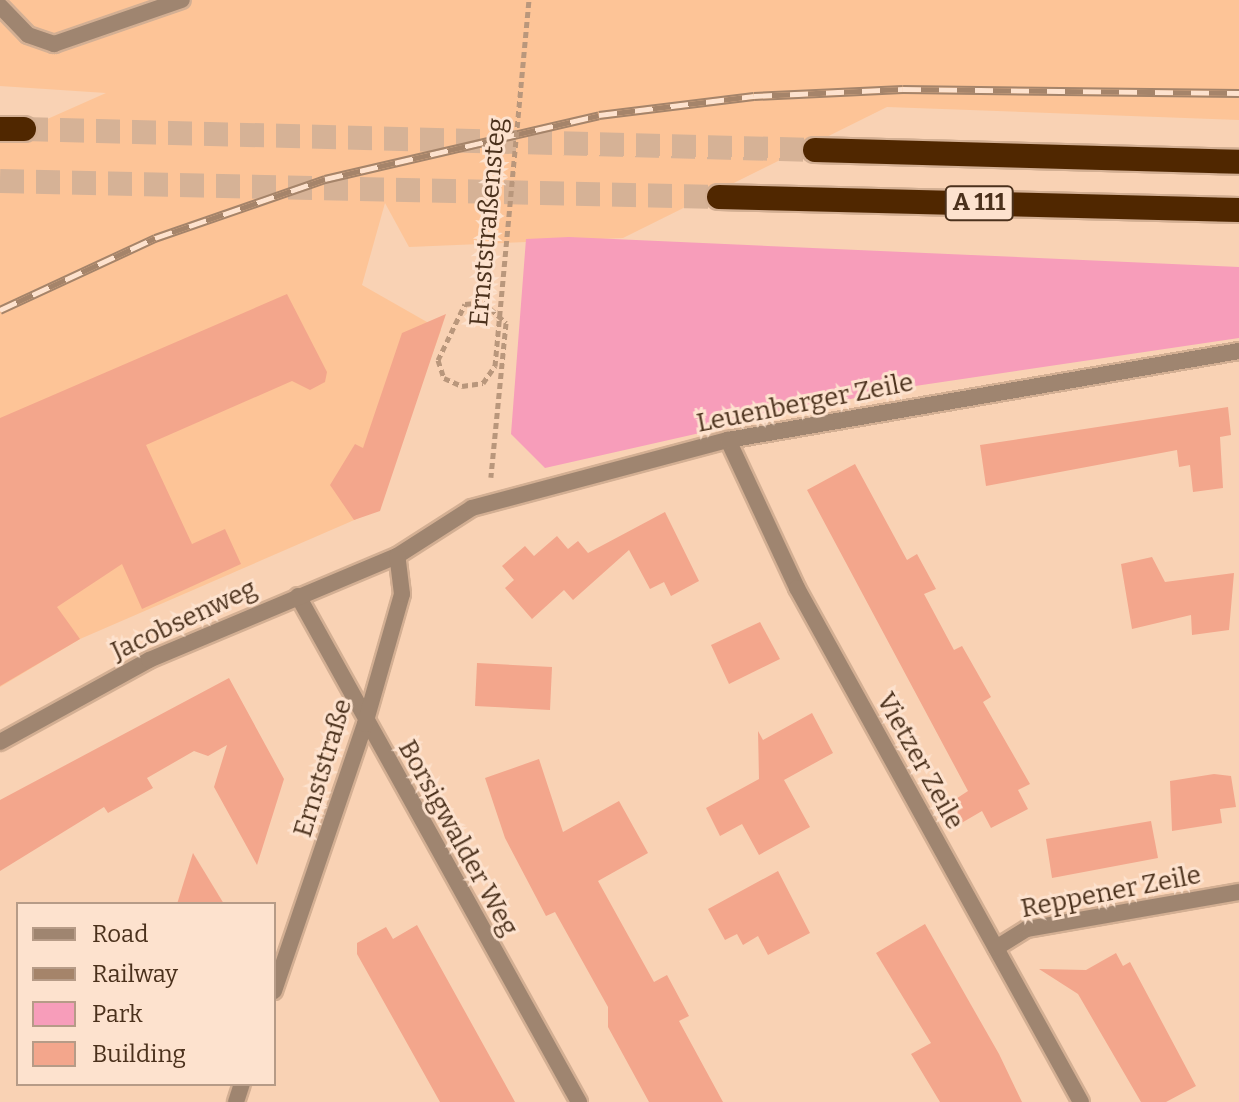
<!DOCTYPE html>
<html>
<head>
<meta charset="utf-8">
<style>
  body { margin:0 }
  #map { position:relative; width:1239px; height:1102px; overflow:hidden; background:#f9d2b4; font-family:Bitter,serif }
  div>[style] { position:absolute }
  .built>* { inset:0; background:#fdc497 }
  .green>* { inset:0; background:#f79dba }
  .building>* { inset:0; background:#f3a68c }
  .highway-tunnel>* { height:24px; margin-top:-12px; transform-origin:0; background:repeating-linear-gradient(90deg,#d6b296 0 24px,transparent 0 36px) }
  .path>* { height:5px; margin-top:-2.5px; transform-origin:0; background:repeating-linear-gradient(90deg,#b9977c 0 6px,transparent 0 10px) }
  .roads { filter:drop-shadow(2px 0 #d3af93) drop-shadow(-2px 0 #d3af93) drop-shadow(0 2px #d3af93) drop-shadow(0 -2px #d3af93) }
  .lane>* { height:16px; margin:-8px; padding:0 8px; transform-origin:8px; border-radius:8px; background:#9f8570 }
  .street>* { height:16px; margin:-8px; padding:0 8px; transform-origin:8px; border-radius:8px; background:#9f8570 }
  .highway>* { height:24px; margin:-12px; padding:0 12px; transform-origin:12px; border-radius:12px; background:#502700 }
  .rail>* { height:9px; margin-top:-4.5px; transform-origin:0; background:repeating-linear-gradient(90deg,#fde2ce 0 18px,#a5846a 0 36px); box-sizing:border-box; border-block:2px solid #a5846a }
  .path-bridge>* { height:5px; margin-top:-2.5px; transform-origin:0; background:repeating-linear-gradient(90deg,#b9977c 0 6px,transparent 0 10px) }
  span { translate:-50% -50%; white-space:nowrap; text-align:center; line-height:1.15; -webkit-text-stroke:6px #fde2ce; paint-order:stroke }
  .shield-label span { padding:2px 6px; background:#fde2ce; border:2px solid; border-radius:6px; -webkit-text-stroke-width:0 }
  .shield-label { font-size:24px; color:#4b311c; font-weight:700 }
  .street-label { font-size:26px; color:#4b311c }
  .legend { position:absolute; left:16px; top:902px; width:260px; height:184px; box-sizing:border-box; background:#fde2ce; border:2px solid #b69b87; margin:0; padding:10px 14px; list-style:none; font-size:24px; color:#4b311c }
  .legend li { display:flex; align-items:center; gap:16px; height:40px }
  .legend b { width:40px; border:2px solid #b69b87 }
</style>
</head>
<body>
<div id="map">
  <div class="built">
    <div style="clip-path:polygon(0 0,1239px 0,1239px 120px,887px 107px,623px 238px,409px 247px,385px 203px,362px 285px,441px 330px,375px 511px,80px 639px,0 687px,0 140px,106px 93px,0 86px)"></div>
  </div>
  <div class="green">
    <div style="clip-path:polygon(569px 237px,1239px 267px,1239px 338px,895px 389px,545px 468px,511px 434px,526px 239px)"></div>
  </div>
  <div class="building">
    <div style="clip-path:polygon(287px 294px,327px 372px,325px 382px,310px 390px,292px 381px,146px 445px,192px 544px,225px 529px,241px 564px,142px 609px,122px 564px,57px 607px,80px 639px,0 686px,0 418px)"></div>
    <div style="clip-path:polygon(446px 314px,380px 511px,354px 520px,330px 485px,355px 444px,363px 448px,402px 333px)"></div>
    <div style="clip-path:polygon(1228px 407px,1231px 435px,1220px 437px,1223px 488px,1193px 492px,1190px 465px,1179px 467px,1177px 450px,986px 486px,980px 445px)"></div>
    <div style="clip-path:polygon(855px 464px,907px 560px,917px 554px,936px 589px,924px 594px,954px 650px,962px 646px,970px 660px,991px 697px,983px 702px,1030px 784px,1018px 790px,1028px 809px,991px 828px,982px 811px,958px 825px,945px 806px,968px 791px,807px 490px)"></div>
    <div style="clip-path:polygon(665px 512px,699px 581px,671px 596px,664px 582px,650px 589px,629px 550px,573px 600px,564px 590px,532px 619px,505px 588px,514px 580px,502px 566px,525px 546px,534px 556px,557px 536px,568px 549px,578px 541px,588px 553px)"></div>
    <div style="clip-path:polygon(1152px 557px,1165px 582px,1234px 573px,1229px 630px,1192px 635px,1191px 615px,1132px 629px,1121px 564px)"></div>
    <div style="clip-path:polygon(760px 622px,780px 659px,729px 684px,711px 645px)"></div>
    <div style="clip-path:polygon(477px 663px,552px 667px,550px 710px,475px 706px)"></div>
    <div style="clip-path:polygon(229px 678px,284px 779px,257px 865px,214px 787px,227px 745px,208px 756px,194px 751px,147px 778px,153px 788px,108px 813px,104px 807px,0 871px,0 800px)"></div>
    <div style="clip-path:polygon(812px 713px,833px 753px,784px 780px,810px 827px,759px 855px,742px 824px,720px 836px,706px 808px,759px 779px,758px 731px,763px 740px)"></div>
    <div style="clip-path:polygon(539px 759px,563px 832px,619px 801px,648px 853px,598px 881px,654px 982px,667px 975px,689px 1016px,679px 1021px,723px 1102px,649px 1102px,608px 1027px,608px 1007px,555px 912px,546px 916px,505px 838px,485px 778px)"></div>
    <div style="clip-path:polygon(1214px 774px,1231px 776px,1236px 807px,1220px 809px,1222px 823px,1172px 831px,1170px 781px)"></div>
    <div style="clip-path:polygon(1151px 821px,1158px 858px,1052px 878px,1046px 839px)"></div>
    <div style="clip-path:polygon(193px 853px,224px 904px,177px 904px)"></div>
    <div style="clip-path:polygon(778px 871px,810px 933px,768px 955px,758px 936px,743px 945px,737px 934px,725px 940px,708px 909px)"></div>
    <div style="clip-path:polygon(925px 924px,999px 1054px,1022px 1102px,940px 1102px,911px 1054px,931px 1043px,876px 953px)"></div>
    <div style="clip-path:polygon(417px 925px,504px 1082px,515px 1102px,440px 1102px,357px 954px,357px 943px,386px 927px,393px 939px)"></div>
    <div style="clip-path:polygon(1116px 953px,1123px 966px,1130px 962px,1196px 1086px,1166px 1102px,1141px 1102px,1078px 994px,1039px 969px,1086px 970px)"></div>
  </div>
  <div class="highway-tunnel">
    <div style="left:24px;top:129px;width:791px;rotate:1.52deg"></div>
    <div style="left:0;top:181px;width:719px;rotate:1.27deg"></div>
  </div>
  <div class="path">
    <div style="left:438px;top:360px;width:62px;rotate:-64.3deg"></div>
    <div style="left:465px;top:304px;width:18px;rotate:-6deg"></div>
    <div style="left:483px;top:302px;width:31px;rotate:42deg"></div>
    <div style="left:506px;top:323px;width:155px;rotate:95.6deg"></div>
  </div>
  <div class="roads">
    <div class="lane">
      <div style="left:0;top:6px;width:40px;rotate:46deg"></div>
      <div style="left:28px;top:35px;width:28px;rotate:19deg"></div>
      <div style="left:54px;top:44px;width:135px;rotate:-19deg"></div>
    </div>
    <div class="street">
      <div style="left:728px;top:440px;width:163px;rotate:65deg"></div>
      <div style="left:797px;top:588px;width:587px;rotate:61.08deg"></div>
      <div style="left:298px;top:596px;width:579px;rotate:60.96deg"></div>
      <div style="left:0;top:742px;width:170px;rotate:-28.8deg"></div>
      <div style="left:149px;top:660px;width:269px;rotate:-22.8deg"></div>
      <div style="left:397px;top:556px;width:89px;rotate:-32.6deg"></div>
      <div style="left:472px;top:508px;width:265px;rotate:-14.9deg"></div>
      <div style="left:728px;top:440px;width:519px;rotate:-9.88deg"></div>
      <div style="left:996px;top:948px;width:36px;rotate:-32deg"></div>
      <div style="left:1027px;top:929px;width:215px;rotate:-9.9deg"></div>
      <div style="left:274px;top:991px;width:282px;rotate:-71.2deg"></div>
      <div style="left:365px;top:724px;width:135px;rotate:-74.1deg"></div>
      <div style="left:402px;top:594px;width:38px;rotate:-97deg"></div>
      <div style="left:236px;top:1102px;width:19px;rotate:-72deg"></div>
    </div>
    <div class="highway">
      <div style="left:0;top:129px;width:24px"></div>
      <div style="left:815px;top:150px;width:424px;rotate:1.6deg"></div>
      <div style="left:719px;top:197px;width:520px;rotate:1.43deg"></div>
    </div>
  </div>
  <div class="rail">
    <div style="left:0;top:310px;width:171px;rotate:-24.9deg"></div>
    <div style="left:155px;top:238px;width:180px;rotate:-19.1deg"></div>
    <div style="left:325px;top:179px;width:281px;rotate:-13.1deg"></div>
    <div style="left:599px;top:115px;width:156px;rotate:-7deg"></div>
    <div style="left:754px;top:96px;width:149px;rotate:-2.7deg"></div>
    <div style="left:903px;top:89px;width:336px;rotate:0.7deg"></div>
  </div>
  <div class="path-bridge">
    <div style="left:438px;top:360px;width:19px;rotate:72deg"></div>
    <div style="left:444px;top:378px;width:20px;rotate:24deg"></div>
    <div style="left:462px;top:386px;width:21px;rotate:-8deg"></div>
    <div style="left:483px;top:383px;width:21px;rotate:-55deg"></div>
    <div style="left:495px;top:366px;width:368px;rotate:-84.7deg"></div>
  </div>
  <div class="shield-label">
    <span style="left:979px;top:203px">A 111</span>
  </div>
  <div class="street-label">
    <span style="left:488px;top:222px;rotate:-85deg">Ernststraßensteg</span>
    <span style="left:805px;top:403px;rotate:-11deg">Leuenberger Zeile</span>
    <span style="left:184px;top:620px;rotate:-25deg">Jacobsenweg</span>
    <span style="left:920px;top:761px;rotate:61deg">Vietzer Zeile</span>
    <span style="left:323px;top:768px;rotate:-73deg">Ernststraße</span>
    <span style="left:458px;top:838px;rotate:61deg">Borsigwalder Weg</span>
    <span style="left:1111px;top:892px;rotate:-11deg">Reppener Zeile</span>
  </div>
  <ul class="legend">
  <li><b style="height:10px;background:#9f8570"></b>Road</li>
  <li><b style="height:10px;background:#a5846a"></b>Railway</li>
  <li><b style="height:22px;background:#f79dba"></b>Park</li>
  <li><b style="height:22px;background:#f3a68c"></b>Building</li>
  </ul>
</div>
</body>
</html>
